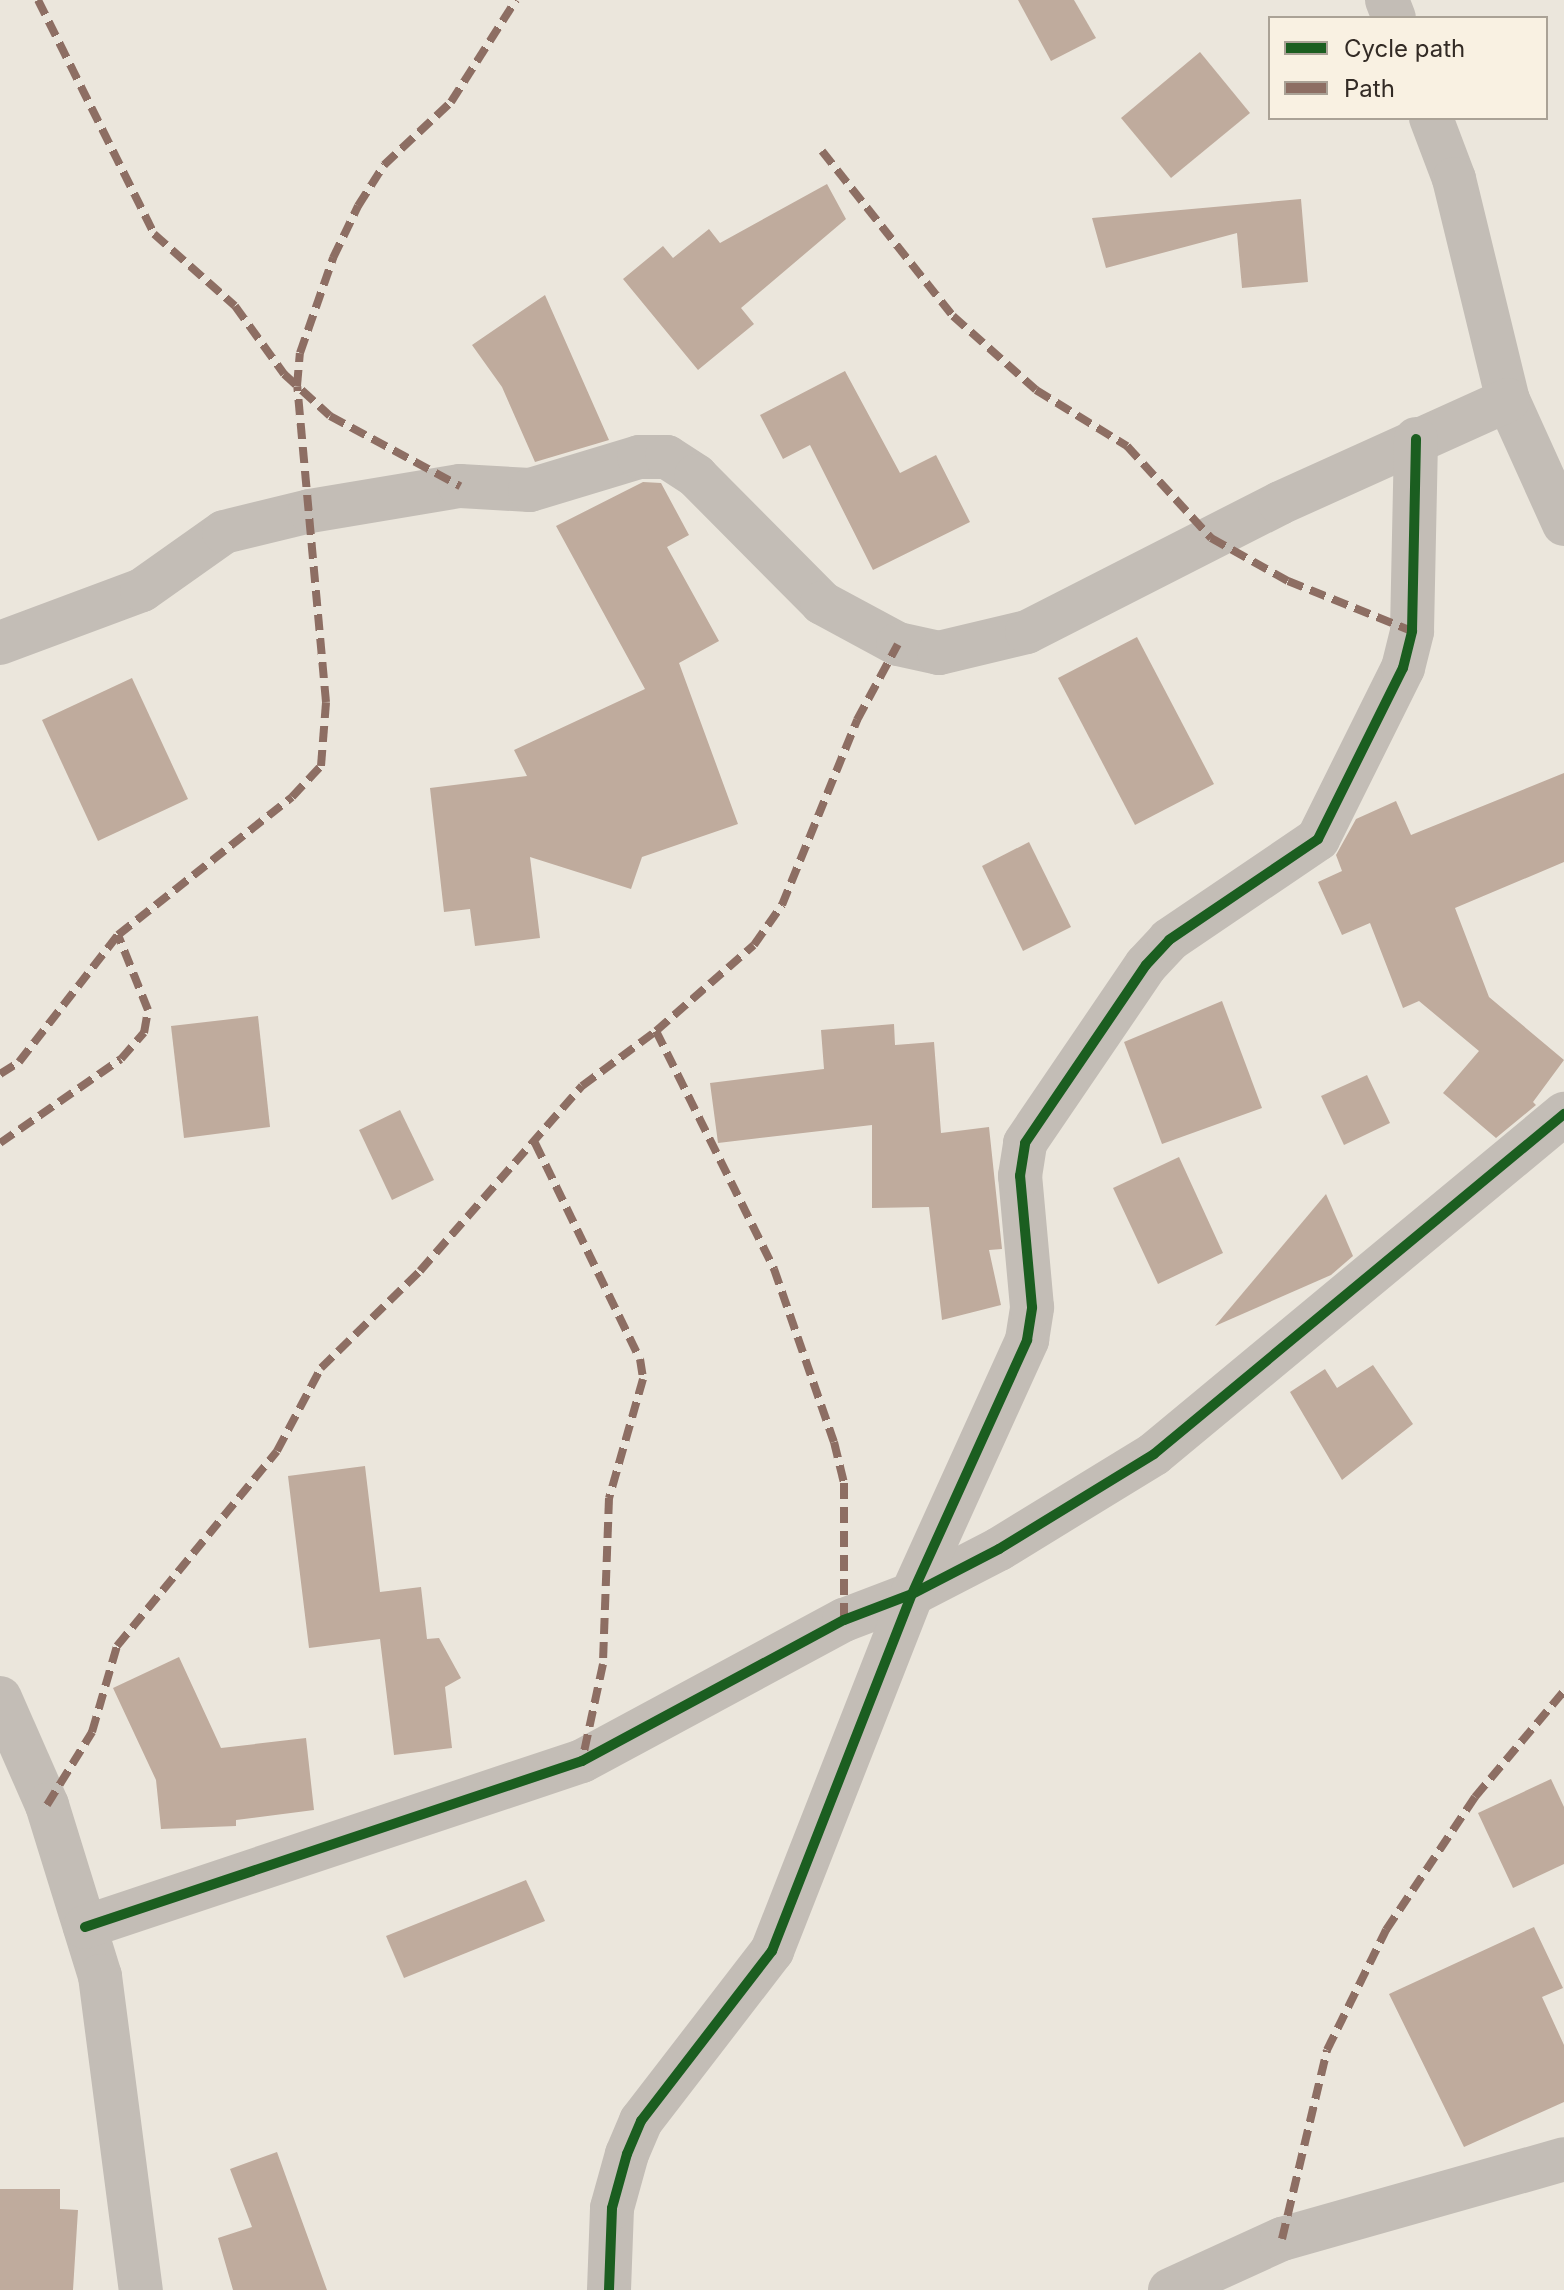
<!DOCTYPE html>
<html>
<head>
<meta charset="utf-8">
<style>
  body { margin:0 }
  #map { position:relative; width:1564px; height:2290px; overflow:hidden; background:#ebe6dc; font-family:Inter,sans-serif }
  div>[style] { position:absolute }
  .building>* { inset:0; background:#bfab9d }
  .street>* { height:44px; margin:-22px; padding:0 22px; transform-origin:22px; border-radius:22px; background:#c3bdb6 }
  .quiet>* { height:8px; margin-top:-4px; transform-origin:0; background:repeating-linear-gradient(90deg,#8d6e63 0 16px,transparent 0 24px) }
  .cycleway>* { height:10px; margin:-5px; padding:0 5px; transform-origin:5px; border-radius:5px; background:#1b5e20 }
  span { translate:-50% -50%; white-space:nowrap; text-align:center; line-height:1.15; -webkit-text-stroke:7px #f9f1e2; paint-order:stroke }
  .legend { position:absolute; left:1268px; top:16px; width:280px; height:104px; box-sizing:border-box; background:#f9f1e2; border:2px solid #aaa296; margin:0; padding:10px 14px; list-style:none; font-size:24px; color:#332b25 }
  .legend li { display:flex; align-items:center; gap:16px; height:40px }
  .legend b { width:40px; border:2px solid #aaa296 }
</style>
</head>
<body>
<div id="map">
  <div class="building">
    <div style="clip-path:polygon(1018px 0,1074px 0,1096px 38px,1051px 61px)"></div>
    <div style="clip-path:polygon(1200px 52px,1250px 113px,1171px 178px,1121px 118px)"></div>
    <div style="clip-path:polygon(827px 184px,846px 219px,741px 308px,754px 324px,698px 370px,623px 279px,663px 246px,673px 258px,709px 229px,720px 243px)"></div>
    <div style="clip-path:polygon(1301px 199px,1308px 282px,1242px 288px,1237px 233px,1106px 268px,1092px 218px)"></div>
    <div style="clip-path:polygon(545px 295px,609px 440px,535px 462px,502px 387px,472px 345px)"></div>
    <div style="clip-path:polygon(845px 371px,900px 473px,936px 455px,970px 522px,873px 570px,810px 445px,783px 459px,760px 415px)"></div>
    <div style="clip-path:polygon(643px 482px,661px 483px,689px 535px,667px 547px,719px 641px,679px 663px,738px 824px,642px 857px,631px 889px,530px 857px,540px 938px,475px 946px,470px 909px,444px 912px,430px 788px,527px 776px,514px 750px,645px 689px,556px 526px)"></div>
    <div style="clip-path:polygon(1137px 637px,1214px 784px,1135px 825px,1058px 678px)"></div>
    <div style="clip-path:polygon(132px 678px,188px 799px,98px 841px,42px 720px)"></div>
    <div style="clip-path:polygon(1564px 773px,1564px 862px,1455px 908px,1489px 997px,1564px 1060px,1533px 1102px,1536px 1105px,1496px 1138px,1443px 1093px,1479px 1051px,1419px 1001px,1403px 1008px,1370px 923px,1342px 935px,1318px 882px,1342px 871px,1336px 855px,1356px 819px,1396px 801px,1411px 835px)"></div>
    <div style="clip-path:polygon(1029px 842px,1071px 927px,1023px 951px,982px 866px)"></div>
    <div style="clip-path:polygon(1222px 1001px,1262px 1108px,1162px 1144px,1124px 1042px)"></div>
    <div style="clip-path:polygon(258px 1016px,270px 1127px,184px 1138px,171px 1026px)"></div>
    <div style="clip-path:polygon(894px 1024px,895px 1045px,934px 1042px,941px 1133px,989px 1127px,1002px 1249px,989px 1250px,1001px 1305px,942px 1320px,929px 1207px,872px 1208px,872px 1125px,718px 1143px,710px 1083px,824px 1069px,821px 1030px)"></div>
    <div style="clip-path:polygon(1367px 1075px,1390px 1123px,1344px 1145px,1321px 1096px)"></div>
    <div style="clip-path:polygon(400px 1110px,434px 1180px,392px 1200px,359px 1130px)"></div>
    <div style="clip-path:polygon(1179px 1157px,1223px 1253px,1158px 1284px,1113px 1188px)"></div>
    <div style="clip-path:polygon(1326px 1194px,1353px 1256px,1331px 1275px,1215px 1326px)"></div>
    <div style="clip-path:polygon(1373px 1365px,1413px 1424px,1342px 1480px,1290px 1392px,1325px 1369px,1337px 1388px)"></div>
    <div style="clip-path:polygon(365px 1466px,380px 1592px,421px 1587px,427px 1639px,439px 1638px,461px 1678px,445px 1687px,452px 1748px,394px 1755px,380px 1639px,309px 1648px,288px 1476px)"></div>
    <div style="clip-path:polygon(179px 1657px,221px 1748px,306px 1738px,314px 1810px,236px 1820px,236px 1826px,161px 1829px,156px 1780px,113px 1688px)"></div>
    <div style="clip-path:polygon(1551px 1779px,1564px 1807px,1564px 1864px,1513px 1888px,1478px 1813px)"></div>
    <div style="clip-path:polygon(526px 1880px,545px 1921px,404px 1978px,386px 1936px)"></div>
    <div style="clip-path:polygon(1534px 1927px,1563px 1988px,1542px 1997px,1564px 2045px,1564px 2102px,1464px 2147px,1389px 1994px)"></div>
    <div style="clip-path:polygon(277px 2152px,327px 2290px,233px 2290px,218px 2238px,252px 2227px,230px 2169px)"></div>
    <div style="clip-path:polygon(0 2189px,60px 2189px,60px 2209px,78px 2210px,73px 2290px,0 2290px)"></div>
  </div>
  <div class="street">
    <div style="left:1387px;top:0;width:19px;rotate:69deg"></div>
    <div style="left:1431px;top:118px;width:65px;rotate:69.3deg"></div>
    <div style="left:1454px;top:179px;width:228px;rotate:76.3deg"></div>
    <div style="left:1508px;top:400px;width:136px;rotate:65.7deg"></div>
    <div style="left:0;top:643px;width:152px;rotate:-20.5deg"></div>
    <div style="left:142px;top:590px;width:100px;rotate:-35.3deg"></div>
    <div style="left:224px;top:532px;width:89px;rotate:-13.7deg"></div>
    <div style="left:310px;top:511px;width:152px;rotate:-9.5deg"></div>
    <div style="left:460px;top:486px;width:70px;rotate:3.3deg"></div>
    <div style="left:530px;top:490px;width:114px;rotate:-16.8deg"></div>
    <div style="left:639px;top:457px;width:28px"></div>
    <div style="left:667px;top:457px;width:35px;rotate:33deg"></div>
    <div style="left:696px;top:476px;width:179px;rotate:45.2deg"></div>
    <div style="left:822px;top:603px;width:86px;rotate:28.3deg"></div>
    <div style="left:898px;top:644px;width:42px;rotate:12.4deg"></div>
    <div style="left:939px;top:653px;width:90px;rotate:-13.4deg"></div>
    <div style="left:1027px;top:632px;width:284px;rotate:-27deg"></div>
    <div style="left:1280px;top:503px;width:250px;rotate:-24.3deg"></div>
    <div style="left:0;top:1698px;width:117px;rotate:66.3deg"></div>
    <div style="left:47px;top:1805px;width:179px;rotate:72.8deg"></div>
    <div style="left:100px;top:1976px;width:317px;rotate:82.6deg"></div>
    <div style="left:85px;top:1927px;width:524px;rotate:-18.47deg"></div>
    <div style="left:582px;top:1761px;width:298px;rotate:-28.3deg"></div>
    <div style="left:844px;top:1620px;width:73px;rotate:-20.9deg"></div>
    <div style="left:912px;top:1594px;width:98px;rotate:-27.3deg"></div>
    <div style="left:999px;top:1549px;width:182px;rotate:-31.5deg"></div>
    <div style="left:1154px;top:1454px;width:533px;rotate:-39.67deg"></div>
    <div style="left:609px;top:2290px;width:82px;rotate:-87.9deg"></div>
    <div style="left:612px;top:2208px;width:56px;rotate:-74.5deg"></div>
    <div style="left:627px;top:2154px;width:36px;rotate:-67deg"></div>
    <div style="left:641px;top:2121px;width:215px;rotate:-52.4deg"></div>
    <div style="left:772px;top:1951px;width:383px;rotate:-68.6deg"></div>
    <div style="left:912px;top:1594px;width:279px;rotate:-65.6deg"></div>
    <div style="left:1027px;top:1340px;width:33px;rotate:-81deg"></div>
    <div style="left:1032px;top:1307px;width:132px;rotate:-95.2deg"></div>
    <div style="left:1020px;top:1176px;width:33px;rotate:-81deg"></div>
    <div style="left:1025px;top:1143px;width:215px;rotate:-55.8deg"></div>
    <div style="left:1146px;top:965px;width:34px;rotate:-47deg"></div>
    <div style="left:1169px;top:940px;width:180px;rotate:-34.1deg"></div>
    <div style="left:1318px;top:839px;width:191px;rotate:-63.6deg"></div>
    <div style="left:1403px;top:668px;width:38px;rotate:-76deg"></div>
    <div style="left:1412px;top:631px;width:192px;rotate:-88.8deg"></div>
    <div style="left:1170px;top:2290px;width:123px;rotate:-24.5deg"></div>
    <div style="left:1282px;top:2239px;width:293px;rotate:-15.8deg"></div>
  </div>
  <div class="quiet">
    <div style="left:38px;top:0;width:261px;rotate:63.6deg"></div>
    <div style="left:154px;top:234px;width:108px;rotate:41.6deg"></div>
    <div style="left:235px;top:306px;width:84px;rotate:54.2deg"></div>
    <div style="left:284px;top:374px;width:62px;rotate:42.4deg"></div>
    <div style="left:330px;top:416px;width:148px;rotate:28.3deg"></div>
    <div style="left:822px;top:151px;width:211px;rotate:51.6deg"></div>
    <div style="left:953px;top:316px;width:111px;rotate:41.7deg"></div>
    <div style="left:1036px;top:390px;width:107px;rotate:31.6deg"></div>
    <div style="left:1127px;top:446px;width:125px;rotate:47.6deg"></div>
    <div style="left:1211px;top:538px;width:88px;rotate:29.2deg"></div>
    <div style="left:1288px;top:581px;width:134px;rotate:22deg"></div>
    <div style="left:656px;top:1031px;width:266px;rotate:63.6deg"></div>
    <div style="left:774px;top:1269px;width:183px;rotate:70.9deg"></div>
    <div style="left:834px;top:1442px;width:42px;rotate:76.3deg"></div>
    <div style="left:844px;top:1483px;width:137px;rotate:90deg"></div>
    <div style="left:0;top:1074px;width:22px;rotate:-32deg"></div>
    <div style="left:19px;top:1062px;width:161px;rotate:-52.1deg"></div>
    <div style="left:118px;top:935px;width:222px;rotate:-38.4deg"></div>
    <div style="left:292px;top:797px;width:42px;rotate:-46.9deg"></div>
    <div style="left:321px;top:766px;width:64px;rotate:-85.5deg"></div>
    <div style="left:326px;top:702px;width:317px;rotate:-95.2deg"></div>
    <div style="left:297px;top:386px;width:33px;rotate:-85deg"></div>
    <div style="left:300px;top:353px;width:101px;rotate:-70.8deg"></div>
    <div style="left:333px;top:258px;width:58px;rotate:-64.3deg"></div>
    <div style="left:358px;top:206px;width:49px;rotate:-57.6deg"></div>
    <div style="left:384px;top:165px;width:92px;rotate:-43.2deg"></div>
    <div style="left:451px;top:102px;width:121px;rotate:-57.5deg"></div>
    <div style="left:0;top:1143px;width:147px;rotate:-34.8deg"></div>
    <div style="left:121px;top:1059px;width:35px;rotate:-49deg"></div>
    <div style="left:144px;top:1033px;width:23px;rotate:-80deg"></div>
    <div style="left:148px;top:1010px;width:81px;rotate:-111.8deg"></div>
    <div style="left:535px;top:1143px;width:240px;rotate:64.1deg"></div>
    <div style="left:640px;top:1359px;width:20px;rotate:81deg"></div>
    <div style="left:643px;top:1379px;width:124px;rotate:105.9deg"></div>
    <div style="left:609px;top:1498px;width:166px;rotate:92.1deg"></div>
    <div style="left:603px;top:1664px;width:99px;rotate:102.2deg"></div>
    <div style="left:47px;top:1805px;width:86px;rotate:-58.3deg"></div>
    <div style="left:92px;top:1732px;width:90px;rotate:-73.8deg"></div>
    <div style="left:117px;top:1646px;width:252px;rotate:-50.6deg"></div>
    <div style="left:277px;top:1451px;width:94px;rotate:-62.1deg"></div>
    <div style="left:321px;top:1368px;width:139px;rotate:-44.4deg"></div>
    <div style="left:420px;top:1271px;width:246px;rotate:-48.8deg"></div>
    <div style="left:582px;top:1086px;width:92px;rotate:-36.6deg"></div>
    <div style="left:656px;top:1031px;width:130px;rotate:-41.3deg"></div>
    <div style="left:754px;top:945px;width:49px;rotate:-55deg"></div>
    <div style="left:782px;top:905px;width:200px;rotate:-67.9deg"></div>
    <div style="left:857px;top:720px;width:86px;rotate:-61.7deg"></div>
    <div style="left:1282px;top:2239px;width:194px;rotate:-76.6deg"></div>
    <div style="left:1327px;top:2050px;width:134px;rotate:-63.8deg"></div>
    <div style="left:1386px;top:1930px;width:160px;rotate:-56.2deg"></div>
    <div style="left:1475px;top:1797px;width:138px;rotate:-50deg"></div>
  </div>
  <div class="cycleway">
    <div style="left:85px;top:1927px;width:524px;rotate:-18.47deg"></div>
    <div style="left:582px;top:1761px;width:298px;rotate:-28.3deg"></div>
    <div style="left:844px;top:1620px;width:73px;rotate:-20.9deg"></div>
    <div style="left:912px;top:1594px;width:98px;rotate:-27.3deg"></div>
    <div style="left:999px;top:1549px;width:182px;rotate:-31.5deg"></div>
    <div style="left:1154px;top:1454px;width:533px;rotate:-39.67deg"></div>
    <div style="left:609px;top:2290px;width:82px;rotate:-87.9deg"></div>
    <div style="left:612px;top:2208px;width:56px;rotate:-74.5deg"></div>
    <div style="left:627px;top:2154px;width:36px;rotate:-67deg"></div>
    <div style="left:641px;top:2121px;width:215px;rotate:-52.4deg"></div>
    <div style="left:772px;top:1951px;width:383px;rotate:-68.6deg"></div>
    <div style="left:912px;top:1594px;width:279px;rotate:-65.6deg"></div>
    <div style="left:1027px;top:1340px;width:33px;rotate:-81deg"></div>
    <div style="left:1032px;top:1307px;width:132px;rotate:-95.2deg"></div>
    <div style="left:1020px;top:1176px;width:33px;rotate:-81deg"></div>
    <div style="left:1025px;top:1143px;width:215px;rotate:-55.8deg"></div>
    <div style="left:1146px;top:965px;width:34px;rotate:-47deg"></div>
    <div style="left:1169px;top:940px;width:180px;rotate:-34.1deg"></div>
    <div style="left:1318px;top:839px;width:191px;rotate:-63.6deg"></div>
    <div style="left:1403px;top:668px;width:38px;rotate:-76deg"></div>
    <div style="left:1412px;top:631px;width:192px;rotate:-88.8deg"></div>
  </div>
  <ul class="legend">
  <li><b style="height:10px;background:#1b5e20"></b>Cycle path</li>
  <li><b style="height:10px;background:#8d6e63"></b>Path</li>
  </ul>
</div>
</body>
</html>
